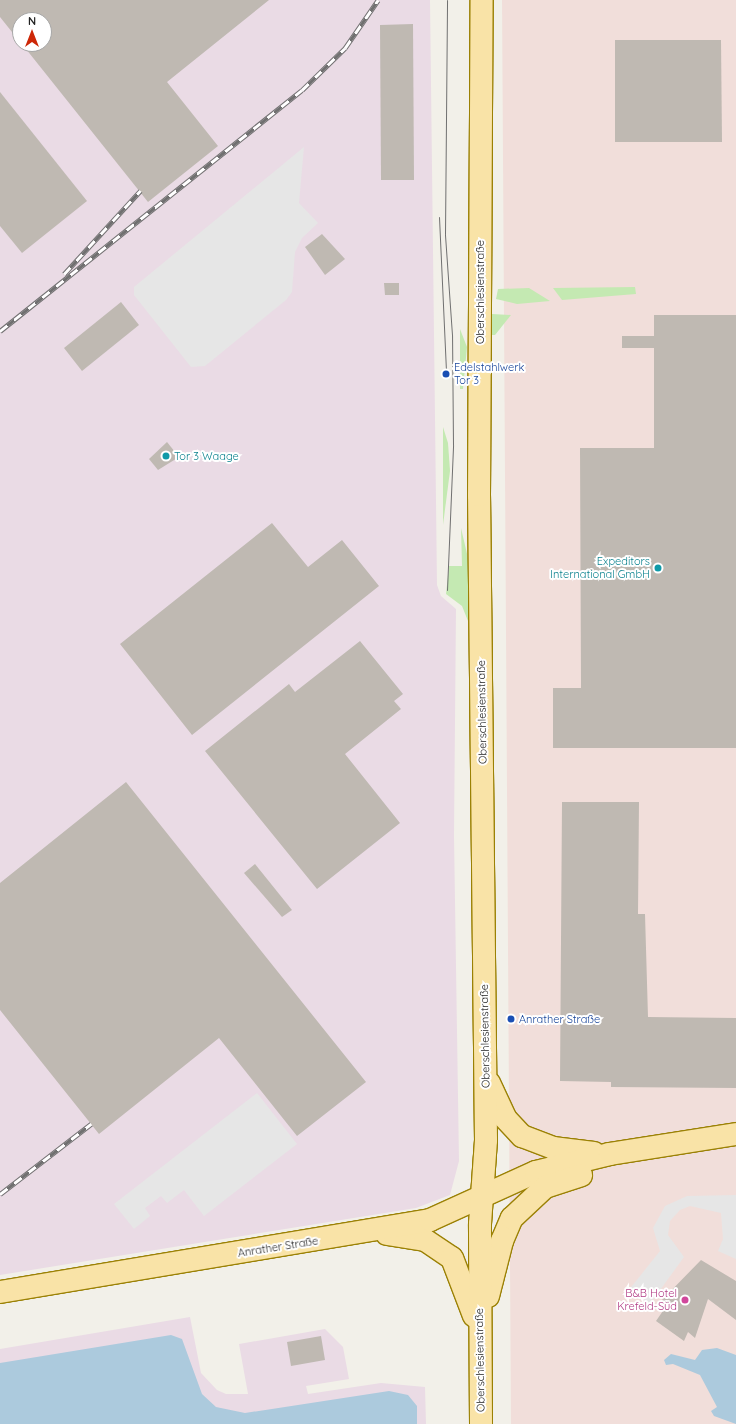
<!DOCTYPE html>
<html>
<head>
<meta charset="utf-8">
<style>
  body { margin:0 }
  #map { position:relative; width:736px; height:1424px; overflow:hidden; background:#f2f0e9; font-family:Quicksand,sans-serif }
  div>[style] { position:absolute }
  .commercial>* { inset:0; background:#f1deda }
  .industrial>* { inset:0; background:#eadbe5 }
  .grass>* { inset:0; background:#c4e9b2 }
  .parking>* { inset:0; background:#e6e6e6 }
  .water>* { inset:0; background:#accadd }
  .building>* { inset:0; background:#bfb9b2 }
  .roads { filter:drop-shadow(1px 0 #9b8105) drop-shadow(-1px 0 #9b8105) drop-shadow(0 1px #9b8105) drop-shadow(0 -1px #9b8105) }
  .major>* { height:22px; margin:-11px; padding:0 11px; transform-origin:11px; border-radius:11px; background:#f9e3a7 }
  .tram>* { height:1px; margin:-0.5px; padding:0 0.5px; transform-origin:0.5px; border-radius:0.5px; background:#707070 }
  .rail>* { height:4.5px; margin-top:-2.25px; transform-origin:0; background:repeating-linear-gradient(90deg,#fff 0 9px,#707070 0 18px); box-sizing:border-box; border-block:1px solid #707070 }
  .dots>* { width:11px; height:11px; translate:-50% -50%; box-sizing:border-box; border:2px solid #fff; border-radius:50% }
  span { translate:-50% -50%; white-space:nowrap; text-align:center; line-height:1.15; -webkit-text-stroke:4px #fff; paint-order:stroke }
  .street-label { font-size:11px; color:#222 }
  .transit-label { font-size:11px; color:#164399 }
  .left { translate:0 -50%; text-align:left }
  .culture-label { font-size:11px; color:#0d838f }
  .right { translate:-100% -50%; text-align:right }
  .hotel-label { font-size:11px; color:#b23c85 }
  .north { position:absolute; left:12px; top:12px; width:40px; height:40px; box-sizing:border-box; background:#fff; border:1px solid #a7a7a7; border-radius:50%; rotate:0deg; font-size:11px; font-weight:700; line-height:16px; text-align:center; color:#222 }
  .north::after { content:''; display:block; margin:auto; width:14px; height:18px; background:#cd2707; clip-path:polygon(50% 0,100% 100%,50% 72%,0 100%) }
</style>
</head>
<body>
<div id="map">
  <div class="commercial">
    <div style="clip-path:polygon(502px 0,736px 0,736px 1424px,511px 1424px)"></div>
  </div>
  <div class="industrial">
    <div style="clip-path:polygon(evenodd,0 0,430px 0,437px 585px,441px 596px,456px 609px,454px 836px,459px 1161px,450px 1195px,416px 1208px,0 1275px,0 0,20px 20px,44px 20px,44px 44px,20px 44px,20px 20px)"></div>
    <div style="clip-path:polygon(190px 1317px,201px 1373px,217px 1390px,226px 1394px,248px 1394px,239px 1344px,325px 1329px,343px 1347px,349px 1379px,306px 1386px,308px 1394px,381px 1383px,425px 1387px,426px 1424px,0 1424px,0 1349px)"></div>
  </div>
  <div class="grass">
    <div style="clip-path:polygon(635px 287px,636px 294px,562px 300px,553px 288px)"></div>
    <div style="clip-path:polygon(529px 288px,550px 301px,517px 304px,496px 299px,498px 289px)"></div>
    <div style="clip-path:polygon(492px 314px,511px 315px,495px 335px,492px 335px)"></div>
    <div style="clip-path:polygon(460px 329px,467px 347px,463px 389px,460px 389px)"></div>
    <div style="clip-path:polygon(443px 427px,448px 443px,450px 471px,443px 525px)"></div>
    <div style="clip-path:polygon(461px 528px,468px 558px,468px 621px,462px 606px,446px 594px,449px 566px,462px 566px)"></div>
  </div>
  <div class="parking">
    <div style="clip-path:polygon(304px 147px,299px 203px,318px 223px,302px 238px,295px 252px,292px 292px,286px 300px,205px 366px,191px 367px,134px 295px,134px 287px)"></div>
    <div style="clip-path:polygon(257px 1093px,297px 1144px,204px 1216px,184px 1190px,167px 1203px,161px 1196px,145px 1208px,150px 1216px,134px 1229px,114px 1204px)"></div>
    <div style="clip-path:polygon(736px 1195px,736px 1259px,718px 1251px,723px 1239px,721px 1213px,690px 1206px,680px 1210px,670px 1221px,668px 1235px,684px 1257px,650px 1304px,628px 1291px,660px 1251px,653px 1228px,665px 1206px,687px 1196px)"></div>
  </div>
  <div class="water">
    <div style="clip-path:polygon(171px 1335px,182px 1339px,202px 1394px,216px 1407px,245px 1413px,389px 1391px,408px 1395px,417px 1406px,417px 1424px,0 1424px,0 1363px)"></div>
    <div style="clip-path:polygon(717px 1348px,736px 1355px,736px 1424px,714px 1416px,711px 1411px,717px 1407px,700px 1375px,673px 1364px,666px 1365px,664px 1360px,671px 1354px,695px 1360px,702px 1350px)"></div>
  </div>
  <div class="building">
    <div style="clip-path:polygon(0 0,269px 0,167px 82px,218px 146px,148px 202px,22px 44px,44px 44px,44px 20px,20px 20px,20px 42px,0 17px)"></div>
    <div style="clip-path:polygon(413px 24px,414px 180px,381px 180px,380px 25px)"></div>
    <div style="clip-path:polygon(615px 40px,721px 40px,722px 142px,615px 142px)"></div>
    <div style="clip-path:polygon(0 92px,87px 201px,22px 253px,0 226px)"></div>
    <div style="clip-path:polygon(322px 234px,345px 259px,325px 275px,305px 247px)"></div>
    <div style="clip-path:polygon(384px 283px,399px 283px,399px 295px,385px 295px)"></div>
    <div style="clip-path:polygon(121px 302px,139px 325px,82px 371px,64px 348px)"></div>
    <div style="clip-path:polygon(654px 315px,736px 315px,736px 748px,553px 748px,553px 688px,581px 688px,580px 448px,654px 448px,654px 348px,622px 348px,622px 336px,654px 336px)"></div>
    <div style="clip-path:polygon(167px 442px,179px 457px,158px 470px,149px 459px)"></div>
    <div style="clip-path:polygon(272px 523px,308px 567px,342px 540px,379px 586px,192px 735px,120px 644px)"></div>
    <div style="clip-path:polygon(360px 641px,403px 694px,394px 701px,401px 709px,345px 754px,400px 823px,317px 889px,205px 751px,289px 684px,295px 692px)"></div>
    <div style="clip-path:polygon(126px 782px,366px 1082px,297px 1136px,219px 1038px,99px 1134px,0 1010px,0 883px)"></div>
    <div style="clip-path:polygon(562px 802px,639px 802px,638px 914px,645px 914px,648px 1017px,736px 1018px,736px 1088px,611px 1087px,611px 1082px,560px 1081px)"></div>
    <div style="clip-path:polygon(255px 864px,292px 910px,282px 917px,244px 873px)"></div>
    <div style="clip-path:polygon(701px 1260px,736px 1281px,736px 1320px,708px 1299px,695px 1338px,688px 1332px,684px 1341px,656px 1321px,667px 1305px,661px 1301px)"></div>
    <div style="clip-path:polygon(321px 1336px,325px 1360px,291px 1366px,287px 1342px)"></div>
  </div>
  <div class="roads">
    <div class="major">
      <div style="left:489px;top:1083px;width:38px;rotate:65deg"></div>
      <div style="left:505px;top:1118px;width:25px;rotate:47deg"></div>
      <div style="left:522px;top:1136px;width:33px;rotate:21deg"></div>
      <div style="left:553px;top:1148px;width:41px;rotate:7deg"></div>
      <div style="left:387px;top:1234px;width:38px;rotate:9deg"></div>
      <div style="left:425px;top:1240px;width:32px;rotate:34deg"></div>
      <div style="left:452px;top:1258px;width:62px;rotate:69.2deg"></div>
      <div style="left:0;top:1292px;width:436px;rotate:-9.5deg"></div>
      <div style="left:430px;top:1220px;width:116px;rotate:-24.4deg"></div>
      <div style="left:536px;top:1172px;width:76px;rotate:-13.7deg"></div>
      <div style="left:610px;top:1154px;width:128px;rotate:-9deg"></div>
      <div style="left:488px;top:1296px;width:57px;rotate:-75.7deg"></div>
      <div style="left:502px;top:1241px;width:25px;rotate:-67deg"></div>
      <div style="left:512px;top:1218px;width:45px;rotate:-43.2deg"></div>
      <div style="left:545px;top:1187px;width:38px;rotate:-18deg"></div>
      <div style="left:481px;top:1424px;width:200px;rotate:-90.3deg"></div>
      <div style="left:480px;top:1224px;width:84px;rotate:-85.9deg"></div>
      <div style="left:486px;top:1140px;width:645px;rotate:-90.62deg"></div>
      <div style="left:479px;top:495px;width:495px;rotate:-89.7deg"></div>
    </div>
  </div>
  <div class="tram">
    <div style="left:439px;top:217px;width:152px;rotate:87.4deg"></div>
    <div style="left:447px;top:590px;width:145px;rotate:-87.6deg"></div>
    <div style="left:453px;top:445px;width:110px;rotate:-90.5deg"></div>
    <div style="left:452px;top:335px;width:101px;rotate:-94deg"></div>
    <div style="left:445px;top:234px;width:234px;rotate:-89.5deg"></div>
  </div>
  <div class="rail">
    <div style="left:64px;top:274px;width:113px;rotate:-47.5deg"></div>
    <div style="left:0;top:331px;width:386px;rotate:-38.6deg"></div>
    <div style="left:302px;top:90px;width:60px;rotate:-44.3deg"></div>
    <div style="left:345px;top:48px;width:58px;rotate:-55.5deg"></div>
    <div style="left:0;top:1194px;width:115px;rotate:-37.6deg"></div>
  </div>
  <div class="dots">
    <div style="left:446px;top:374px;background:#1a4fb4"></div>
    <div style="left:166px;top:456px;background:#0f9aa8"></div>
    <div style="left:658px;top:568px;background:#0f9aa8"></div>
    <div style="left:511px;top:1019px;background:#1a4fb4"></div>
    <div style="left:685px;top:1300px;background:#d1479c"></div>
  </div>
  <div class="street-label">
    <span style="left:480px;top:292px;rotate:-90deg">Oberschlesienstraße</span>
    <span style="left:482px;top:712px;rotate:-91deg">Oberschlesienstraße</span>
    <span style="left:485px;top:1036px;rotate:-91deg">Oberschlesienstraße</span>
    <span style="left:278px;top:1247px;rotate:-9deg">Anrather Straße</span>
    <span style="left:480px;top:1360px;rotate:-91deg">Oberschlesienstraße</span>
  </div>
  <div class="transit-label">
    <span class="left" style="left:454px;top:374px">Edelstahlwerk<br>Tor 3</span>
    <span class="left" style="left:519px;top:1019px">Anrather Straße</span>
  </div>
  <div class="culture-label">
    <span class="left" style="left:174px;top:456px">Tor 3 Waage</span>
    <span class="right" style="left:650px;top:568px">Expeditors<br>International GmbH</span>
  </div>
  <div class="hotel-label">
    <span class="right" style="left:677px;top:1300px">B&amp;B Hotel<br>Krefeld-Süd</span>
  </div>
  <div class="north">N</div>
</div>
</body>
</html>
